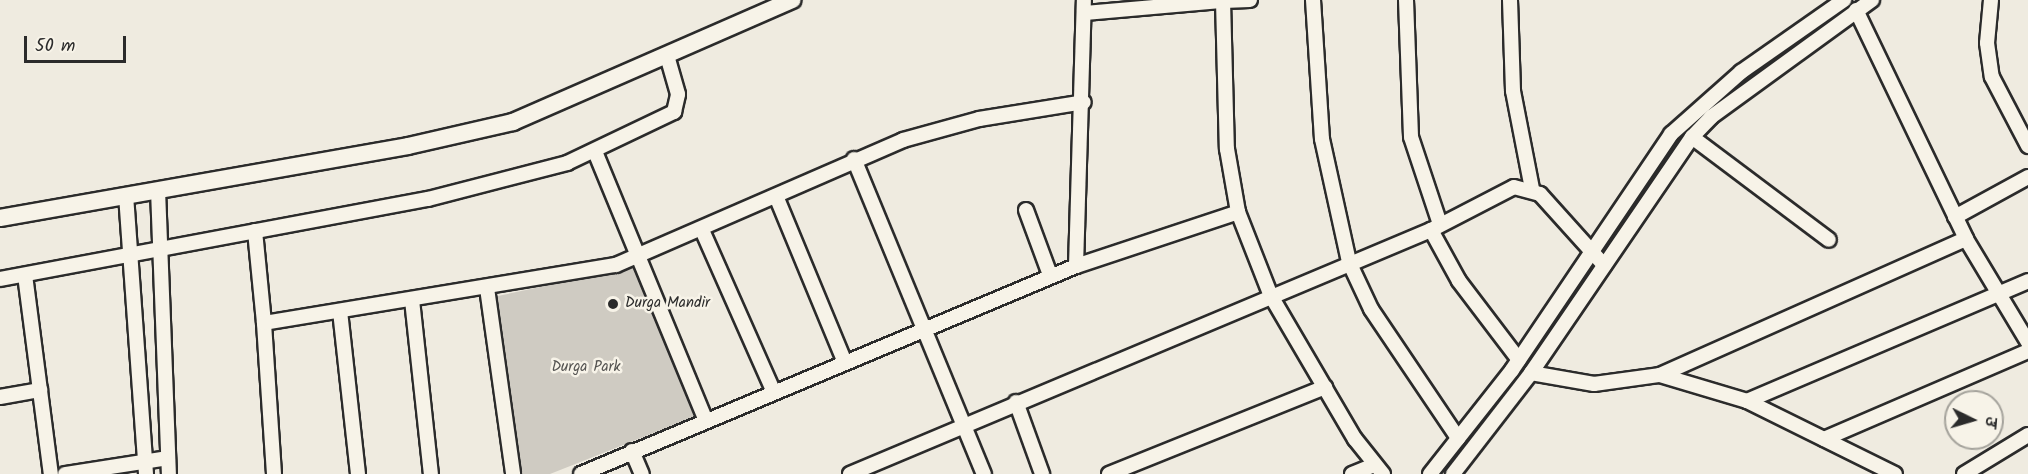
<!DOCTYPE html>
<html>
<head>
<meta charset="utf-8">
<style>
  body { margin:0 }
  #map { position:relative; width:2028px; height:474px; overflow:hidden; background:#efebe0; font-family:Kalam,"Playpen Sans Deva",sans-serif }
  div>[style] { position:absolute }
  .green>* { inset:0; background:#cfcbc2 }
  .roads { filter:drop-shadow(2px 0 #2b2b2b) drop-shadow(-2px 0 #2b2b2b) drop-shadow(0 2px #2b2b2b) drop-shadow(0 -2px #2b2b2b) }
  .minor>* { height:14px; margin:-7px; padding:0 7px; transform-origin:7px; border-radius:7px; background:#f7f3e8 }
  .major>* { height:16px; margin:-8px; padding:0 8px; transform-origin:8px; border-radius:8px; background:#f7f3e8 }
  .dots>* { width:16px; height:16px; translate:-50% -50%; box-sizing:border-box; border:3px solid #f7f3e8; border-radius:50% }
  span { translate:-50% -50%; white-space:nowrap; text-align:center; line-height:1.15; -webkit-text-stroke:5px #f7f3e8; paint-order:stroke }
  .poi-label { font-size:15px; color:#2b2b2b }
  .left { translate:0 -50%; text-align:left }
  .park-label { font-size:15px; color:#545351 }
  .north { position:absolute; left:1944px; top:390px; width:60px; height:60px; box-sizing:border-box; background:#f7f3e8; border:2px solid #a5a39c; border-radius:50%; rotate:95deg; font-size:16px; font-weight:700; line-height:24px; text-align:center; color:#2b2b2b }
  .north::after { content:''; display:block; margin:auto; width:21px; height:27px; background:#2b2b2b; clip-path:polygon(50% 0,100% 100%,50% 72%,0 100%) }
  .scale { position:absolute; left:24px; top:36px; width:102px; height:27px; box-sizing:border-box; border:3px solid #2b2b2b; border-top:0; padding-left:8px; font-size:18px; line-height:21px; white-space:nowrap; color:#2b2b2b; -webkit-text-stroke:4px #f7f3e8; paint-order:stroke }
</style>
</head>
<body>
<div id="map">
  <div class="green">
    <div style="clip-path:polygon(636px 267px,694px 417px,550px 474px,516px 474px,493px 297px)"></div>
  </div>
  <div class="roads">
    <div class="minor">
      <div style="left:1313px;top:0;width:139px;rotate:86.3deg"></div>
      <div style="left:1322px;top:139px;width:126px;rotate:77.6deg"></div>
      <div style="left:1349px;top:262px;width:52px;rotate:64.9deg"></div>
      <div style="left:1371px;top:309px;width:156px;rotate:56deg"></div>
      <div style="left:1406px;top:0;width:137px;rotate:87.9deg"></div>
      <div style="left:1411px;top:137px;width:92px;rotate:71.6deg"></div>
      <div style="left:1510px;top:0;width:91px;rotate:88.1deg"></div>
      <div style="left:1513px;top:91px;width:100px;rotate:79deg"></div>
      <div style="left:1991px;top:0;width:43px;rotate:95.3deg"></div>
      <div style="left:1987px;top:43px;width:34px;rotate:82deg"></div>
      <div style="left:1992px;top:77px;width:78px;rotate:62.4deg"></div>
      <div style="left:1223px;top:1px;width:27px;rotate:-2deg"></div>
      <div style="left:1856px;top:10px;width:254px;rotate:64.3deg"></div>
      <div style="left:1966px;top:239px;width:120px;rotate:59deg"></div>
      <div style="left:1085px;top:13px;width:139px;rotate:-5deg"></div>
      <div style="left:1223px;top:1px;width:148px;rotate:88.5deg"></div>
      <div style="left:1227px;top:149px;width:64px;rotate:80.1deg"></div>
      <div style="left:1238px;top:212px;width:90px;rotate:68.6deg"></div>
      <div style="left:1271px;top:296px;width:166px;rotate:59.6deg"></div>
      <div style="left:1355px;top:439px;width:45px;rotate:51.3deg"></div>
      <div style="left:1692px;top:137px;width:171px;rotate:36.9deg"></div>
      <div style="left:596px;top:154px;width:287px;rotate:67.6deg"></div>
      <div style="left:854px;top:159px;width:341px;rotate:67.6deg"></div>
      <div style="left:158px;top:190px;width:284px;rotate:87.8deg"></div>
      <div style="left:126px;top:195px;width:280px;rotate:85.9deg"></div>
      <div style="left:776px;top:196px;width:178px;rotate:67.5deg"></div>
      <div style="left:1026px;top:210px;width:69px;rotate:69.7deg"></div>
      <div style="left:1955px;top:217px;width:83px;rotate:-28.7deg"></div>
      <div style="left:702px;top:230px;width:175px;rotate:66.1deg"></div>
      <div style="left:1431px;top:230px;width:58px;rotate:61.2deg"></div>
      <div style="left:1459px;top:281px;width:99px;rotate:52.8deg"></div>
      <div style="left:255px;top:231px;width:92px;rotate:84.4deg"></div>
      <div style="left:1076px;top:266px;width:171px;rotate:-18.4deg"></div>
      <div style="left:25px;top:275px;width:201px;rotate:82.6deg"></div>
      <div style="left:0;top:279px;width:435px;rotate:-10.6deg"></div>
      <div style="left:428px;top:199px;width:144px;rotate:-14.5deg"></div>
      <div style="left:567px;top:163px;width:119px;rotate:-25.5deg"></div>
      <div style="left:674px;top:112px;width:18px;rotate:-77deg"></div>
      <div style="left:678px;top:94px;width:40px;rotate:-106deg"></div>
      <div style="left:487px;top:288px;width:188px;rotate:82deg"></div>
      <div style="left:412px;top:300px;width:175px;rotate:83.8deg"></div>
      <div style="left:340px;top:311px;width:164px;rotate:83.7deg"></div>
      <div style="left:1531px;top:373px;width:64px;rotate:9.9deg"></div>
      <div style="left:1594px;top:384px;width:67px;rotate:-7.8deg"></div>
      <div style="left:1660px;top:375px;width:335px;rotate:-24deg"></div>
      <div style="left:1660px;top:375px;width:91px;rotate:16.6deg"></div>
      <div style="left:1747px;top:401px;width:165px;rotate:26.3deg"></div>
      <div style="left:0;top:397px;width:41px;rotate:-9.9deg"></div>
      <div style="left:1747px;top:401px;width:306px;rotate:-23.1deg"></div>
      <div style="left:1016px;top:402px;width:77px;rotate:70.1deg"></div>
      <div style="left:1824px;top:439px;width:222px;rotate:-23.3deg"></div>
      <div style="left:632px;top:451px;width:25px;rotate:67deg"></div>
      <div style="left:65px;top:474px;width:104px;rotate:-8.8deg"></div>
      <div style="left:274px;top:474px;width:151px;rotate:-93.8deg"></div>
      <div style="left:264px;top:323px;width:357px;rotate:-9.4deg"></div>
      <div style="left:616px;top:265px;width:313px;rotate:-23.5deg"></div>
      <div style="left:903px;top:140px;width:79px;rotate:-15.4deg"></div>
      <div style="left:979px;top:119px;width:106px;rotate:-9.2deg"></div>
      <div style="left:581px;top:474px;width:537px;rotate:-22.79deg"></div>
      <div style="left:1076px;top:266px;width:266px;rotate:-88.3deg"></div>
      <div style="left:850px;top:474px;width:630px;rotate:-22.78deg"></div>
      <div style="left:1431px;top:230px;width:93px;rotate:-27.4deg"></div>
      <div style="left:1514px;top:187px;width:27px;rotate:15deg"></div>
      <div style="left:1540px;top:194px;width:96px;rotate:48deg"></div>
      <div style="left:1109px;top:474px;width:233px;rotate:-21.9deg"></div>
      <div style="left:1352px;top:474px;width:24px;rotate:-22deg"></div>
      <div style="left:1430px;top:474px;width:132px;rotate:-51.7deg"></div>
      <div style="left:1512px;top:370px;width:285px;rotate:-56deg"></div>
      <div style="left:1671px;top:134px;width:94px;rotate:-41.5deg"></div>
      <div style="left:1741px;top:72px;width:126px;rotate:-35deg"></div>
      <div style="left:1453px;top:474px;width:128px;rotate:-52.3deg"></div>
      <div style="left:1531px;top:373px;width:286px;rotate:-55.7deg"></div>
      <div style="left:1692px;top:137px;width:28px;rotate:-46deg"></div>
      <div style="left:1711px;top:117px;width:199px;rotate:-36deg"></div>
      <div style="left:1964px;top:474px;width:75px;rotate:-31.4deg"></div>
    </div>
    <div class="major">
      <div style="left:0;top:218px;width:414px;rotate:-10deg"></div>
      <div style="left:408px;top:146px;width:108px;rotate:-12.9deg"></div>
      <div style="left:513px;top:122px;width:305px;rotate:-23.6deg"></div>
    </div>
  </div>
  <div class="dots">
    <div style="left:613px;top:304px;background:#2b2b2b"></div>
  </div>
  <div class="poi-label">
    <span class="left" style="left:625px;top:304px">Durga Mandir</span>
  </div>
  <div class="park-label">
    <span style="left:586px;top:368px">Durga Park</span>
  </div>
  <div class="north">उ</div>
  <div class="scale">50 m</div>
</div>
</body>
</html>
